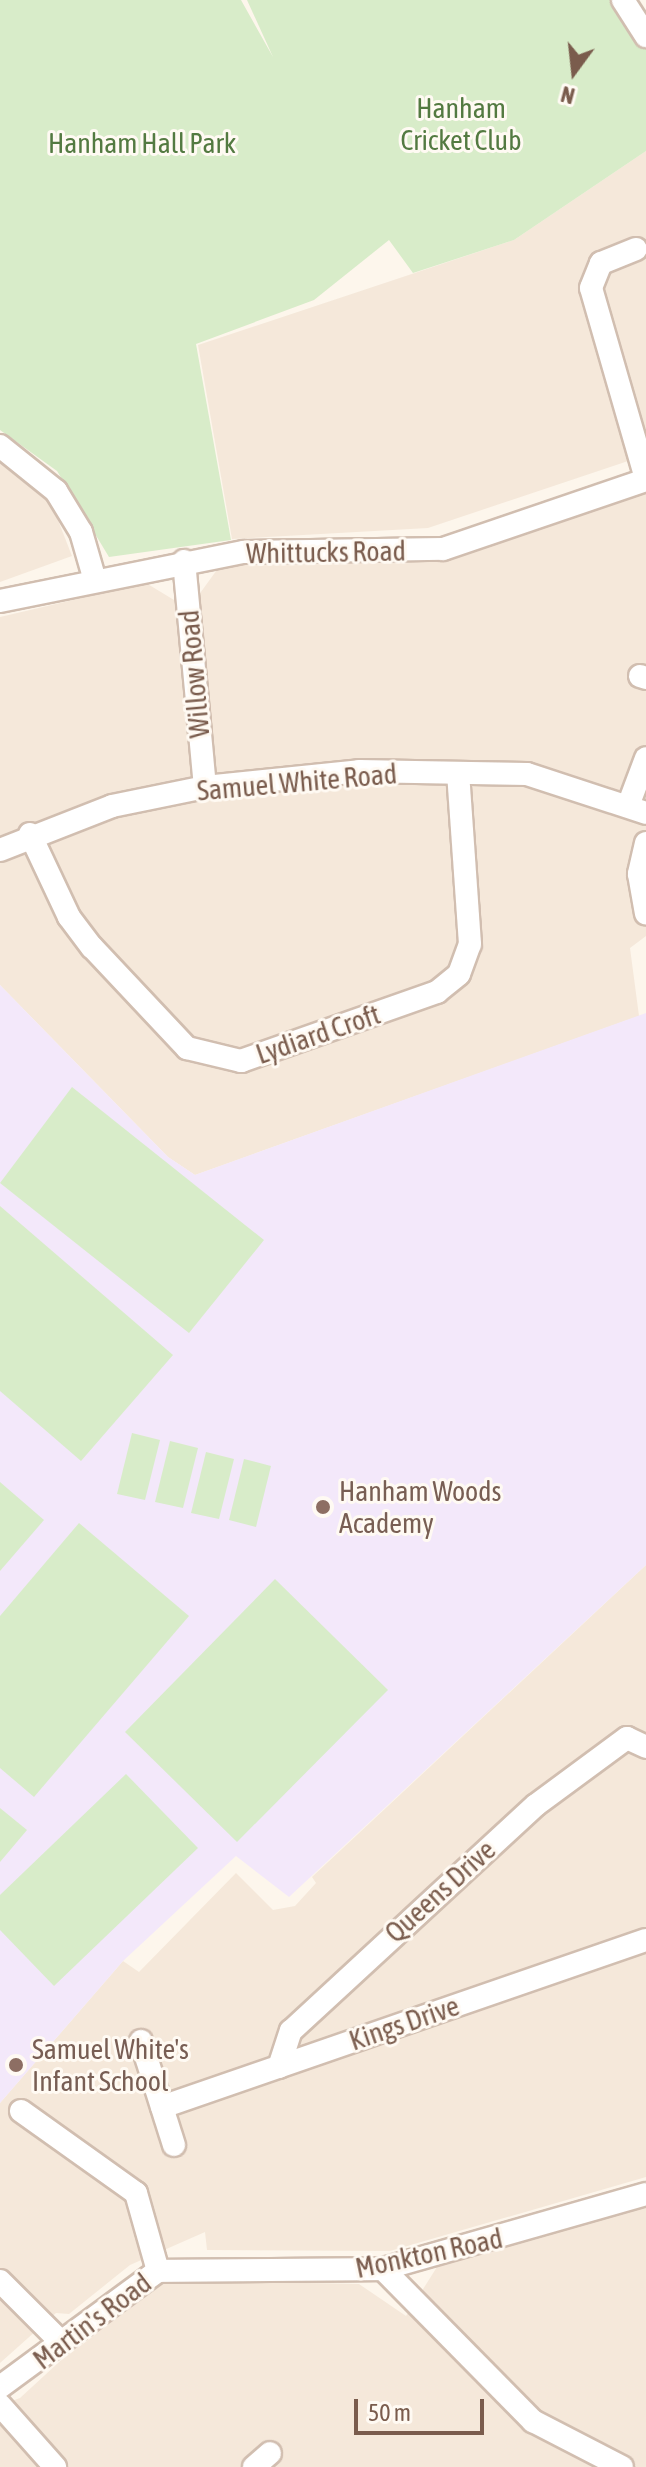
<!DOCTYPE html>
<html>
<head>
<meta charset="utf-8">
<style>
  body { margin:0 }
  #map { position:relative; width:646px; height:2467px; overflow:hidden; background:#fdf6ec; font-family:"Asap Condensed",sans-serif }
  div>[style] { position:absolute }
  .residential>* { inset:0; background:#f5e8da }
  .education>* { inset:0; background:#f3e8fa }
  .green>* { inset:0; background:#d8ecc9 }
  .roads { filter:drop-shadow(2px 0 #d1beb0) drop-shadow(-2px 0 #d1beb0) drop-shadow(0 2px #d1beb0) drop-shadow(0 -2px #d1beb0) }
  .minor>* { height:22px; margin:-11px; padding:0 11px; transform-origin:11px; border-radius:11px; background:#fff }
  .dots>* { width:22px; height:22px; translate:-50% -50%; box-sizing:border-box; border:4px solid #fffaf3; border-radius:50% }
  span { translate:-50% -50%; white-space:nowrap; text-align:center; line-height:1.15; -webkit-text-stroke:6px #fffaf3; paint-order:stroke }
  .park-label { font-size:28px; color:#537a41 }
  .street-label { font-size:28px; color:#7a5c4d }
  .education-label { font-size:28px; color:#785e54 }
  .left { translate:0 -50%; text-align:left }
  .north { position:absolute; left:534px; top:32px; width:80px; height:80px; -webkit-text-stroke:6px #fffaf3; paint-order:stroke; rotate:195deg; font-size:22px; font-weight:700; line-height:32px; text-align:center; color:#7a5c4d }
  .north::after { content:''; display:block; margin:auto; width:28px; height:36px; background:#7a5c4d; clip-path:polygon(50% 0,100% 100%,50% 72%,0 100%) }
  .scale { position:absolute; left:354px; top:2399px; width:130px; height:36px; box-sizing:border-box; border:4px solid #7a5c4d; border-top:0; padding-left:10px; font-size:24px; line-height:28px; white-space:nowrap; color:#7a5c4d; -webkit-text-stroke:6px #fffaf3; paint-order:stroke }
</style>
</head>
<body>
<div id="map">
  <div class="residential">
    <div style="clip-path:polygon(646px 151px,646px 455px,428px 528px,232px 539px,198px 345px,514px 240px)"></div>
    <div style="clip-path:polygon(0 455px,23px 468px,54px 510px,72px 556px,0 582px)"></div>
    <div style="clip-path:polygon(646px 492px,646px 936px,630px 948px,639px 1016px,195px 1175px,168px 1157px,0 985px,0 617px,146px 583px,174px 600px,198px 596px,219px 567px,231px 564px,447px 559px)"></div>
    <div style="clip-path:polygon(646px 1565px,646px 2177px,390px 2251px,207px 2250px,205px 2232px,130px 2265px,69px 2314px,56px 2313px,0 2363px,0 2103px,123px 1961px,139px 1972px,236px 1873px,273px 1910px,295px 1906px,316px 1883px,312px 1877px)"></div>
    <div style="clip-path:polygon(646px 2207px,646px 2467px,0 2467px,0 2405px,20px 2398px,132px 2295px,161px 2280px,359px 2284px,406px 2316px,437px 2267px)"></div>
  </div>
  <div class="education">
    <div style="clip-path:polygon(0 985px,168px 1157px,195px 1175px,646px 1013px,646px 1565px,289px 1897px,236px 1856px,123px 1961px,0 2103px)"></div>
  </div>
  <div class="green">
    <div style="clip-path:polygon(0 0,241px 0,273px 57px,247px 0,611px 0,646px 49px,646px 151px,514px 240px,413px 273px,389px 240px,314px 300px,196px 344px,231px 540px,109px 557px,57px 471px,0 430px)"></div>
    <div style="clip-path:polygon(72px 1087px,264px 1240px,189px 1333px,0 1183px)"></div>
    <div style="clip-path:polygon(0 1206px,173px 1355px,81px 1461px,0 1391px)"></div>
    <div style="clip-path:polygon(132px 1433px,160px 1440px,145px 1500px,117px 1494px)"></div>
    <div style="clip-path:polygon(170px 1441px,198px 1448px,183px 1508px,155px 1502px)"></div>
    <div style="clip-path:polygon(206px 1452px,234px 1459px,219px 1519px,191px 1513px)"></div>
    <div style="clip-path:polygon(244px 1459px,271px 1466px,256px 1527px,229px 1520px)"></div>
    <div style="clip-path:polygon(0 1482px,44px 1520px,0 1571px)"></div>
    <div style="clip-path:polygon(79px 1523px,189px 1616px,34px 1797px,0 1768px,0 1616px)"></div>
    <div style="clip-path:polygon(275px 1579px,388px 1690px,237px 1842px,125px 1732px)"></div>
    <div style="clip-path:polygon(126px 1774px,198px 1848px,54px 1986px,0 1930px,0 1895px)"></div>
    <div style="clip-path:polygon(0 1808px,27px 1830px,0 1862px)"></div>
  </div>
  <div class="roads">
    <div class="minor">
      <div style="left:623px;top:0;width:43px;rotate:57.4deg"></div>
      <div style="left:636px;top:249px;width:38px;rotate:158deg"></div>
      <div style="left:601px;top:263px;width:27px;rotate:112deg"></div>
      <div style="left:591px;top:288px;width:199px;rotate:73.9deg"></div>
      <div style="left:0;top:446px;width:72px;rotate:38.8deg"></div>
      <div style="left:56px;top:491px;width:48px;rotate:58.6deg"></div>
      <div style="left:81px;top:532px;width:47px;rotate:73.9deg"></div>
      <div style="left:184px;top:561px;width:227px;rotate:84.7deg"></div>
      <div style="left:0;top:601px;width:249px;rotate:-11.4deg"></div>
      <div style="left:244px;top:552px;width:199px;rotate:-0.9deg"></div>
      <div style="left:443px;top:549px;width:214px;rotate:-18.8deg"></div>
      <div style="left:640px;top:676px;width:6px;rotate:18deg"></div>
      <div style="left:628px;top:806px;width:51px;rotate:-69.4deg"></div>
      <div style="left:30px;top:834px;width:92px;rotate:64.8deg"></div>
      <div style="left:69px;top:917px;width:38px;rotate:53deg"></div>
      <div style="left:92px;top:947px;width:139px;rotate:46.8deg"></div>
      <div style="left:187px;top:1048px;width:56px;rotate:13.5deg"></div>
      <div style="left:241px;top:1061px;width:208px;rotate:-19.4deg"></div>
      <div style="left:437px;top:992px;width:28px;rotate:-39deg"></div>
      <div style="left:459px;top:974px;width:32px;rotate:-70deg"></div>
      <div style="left:470px;top:944px;width:171px;rotate:-94deg"></div>
      <div style="left:646px;top:843px;width:32px;rotate:103deg"></div>
      <div style="left:639px;top:874px;width:40px;rotate:80deg"></div>
      <div style="left:0;top:850px;width:120px;rotate:-21.4deg"></div>
      <div style="left:112px;top:806px;width:95px;rotate:-11.5deg"></div>
      <div style="left:205px;top:787px;width:155px;rotate:-5.9deg"></div>
      <div style="left:359px;top:771px;width:168px;rotate:1deg"></div>
      <div style="left:527px;top:774px;width:125px;rotate:18.1deg"></div>
      <div style="left:141px;top:2041px;width:109px;rotate:72.4deg"></div>
      <div style="left:279px;top:2067px;width:38px;rotate:-72deg"></div>
      <div style="left:291px;top:2031px;width:333px;rotate:-42.7deg"></div>
      <div style="left:536px;top:1805px;width:113px;rotate:-36.4deg"></div>
      <div style="left:627px;top:1738px;width:21px;rotate:25deg"></div>
      <div style="left:162px;top:2107px;width:512px;rotate:-19.04deg"></div>
      <div style="left:21px;top:2111px;width:141px;rotate:35.5deg"></div>
      <div style="left:136px;top:2193px;width:81px;rotate:74.2deg"></div>
      <div style="left:383px;top:2269px;width:214px;rotate:45.4deg"></div>
      <div style="left:533px;top:2421px;width:100px;rotate:27.3deg"></div>
      <div style="left:0;top:2281px;width:85px;rotate:45deg"></div>
      <div style="left:0;top:2387px;width:196px;rotate:-36.3deg"></div>
      <div style="left:158px;top:2271px;width:225px;rotate:-0.5deg"></div>
      <div style="left:383px;top:2269px;width:273px;rotate:-15.9deg"></div>
      <div style="left:0;top:2405px;width:83px;rotate:48.4deg"></div>
      <div style="left:254px;top:2467px;width:21px;rotate:-41deg"></div>
    </div>
  </div>
  <div class="dots">
    <div style="left:323px;top:1507px;background:#8d6e63"></div>
    <div style="left:16px;top:2065px;background:#8d6e63"></div>
  </div>
  <div class="park-label">
    <span style="left:461px;top:124px">Hanham<br>Cricket Club</span>
    <span style="left:142px;top:143px">Hanham Hall Park</span>
  </div>
  <div class="street-label">
    <span style="left:326px;top:552px;rotate:-1deg">Whittucks Road</span>
    <span style="left:194px;top:674px;rotate:-95deg">Willow Road</span>
    <span style="left:297px;top:782px;rotate:-5deg">Samuel White Road</span>
    <span style="left:318px;top:1034px;rotate:-19deg">Lydiard Croft</span>
    <span style="left:440px;top:1891px;rotate:-42deg">Queens Drive</span>
    <span style="left:404px;top:2023px;rotate:-19deg">Kings Drive</span>
    <span style="left:429px;top:2253px;rotate:-12deg">Monkton Road</span>
    <span style="left:92px;top:2321px;rotate:-37deg">Martin's Road</span>
  </div>
  <div class="education-label">
    <span class="left" style="left:339px;top:1507px">Hanham Woods<br>Academy</span>
    <span class="left" style="left:32px;top:2065px">Samuel White's<br>Infant School</span>
  </div>
  <div class="north">N</div>
  <div class="scale">50 m</div>
</div>
</body>
</html>
